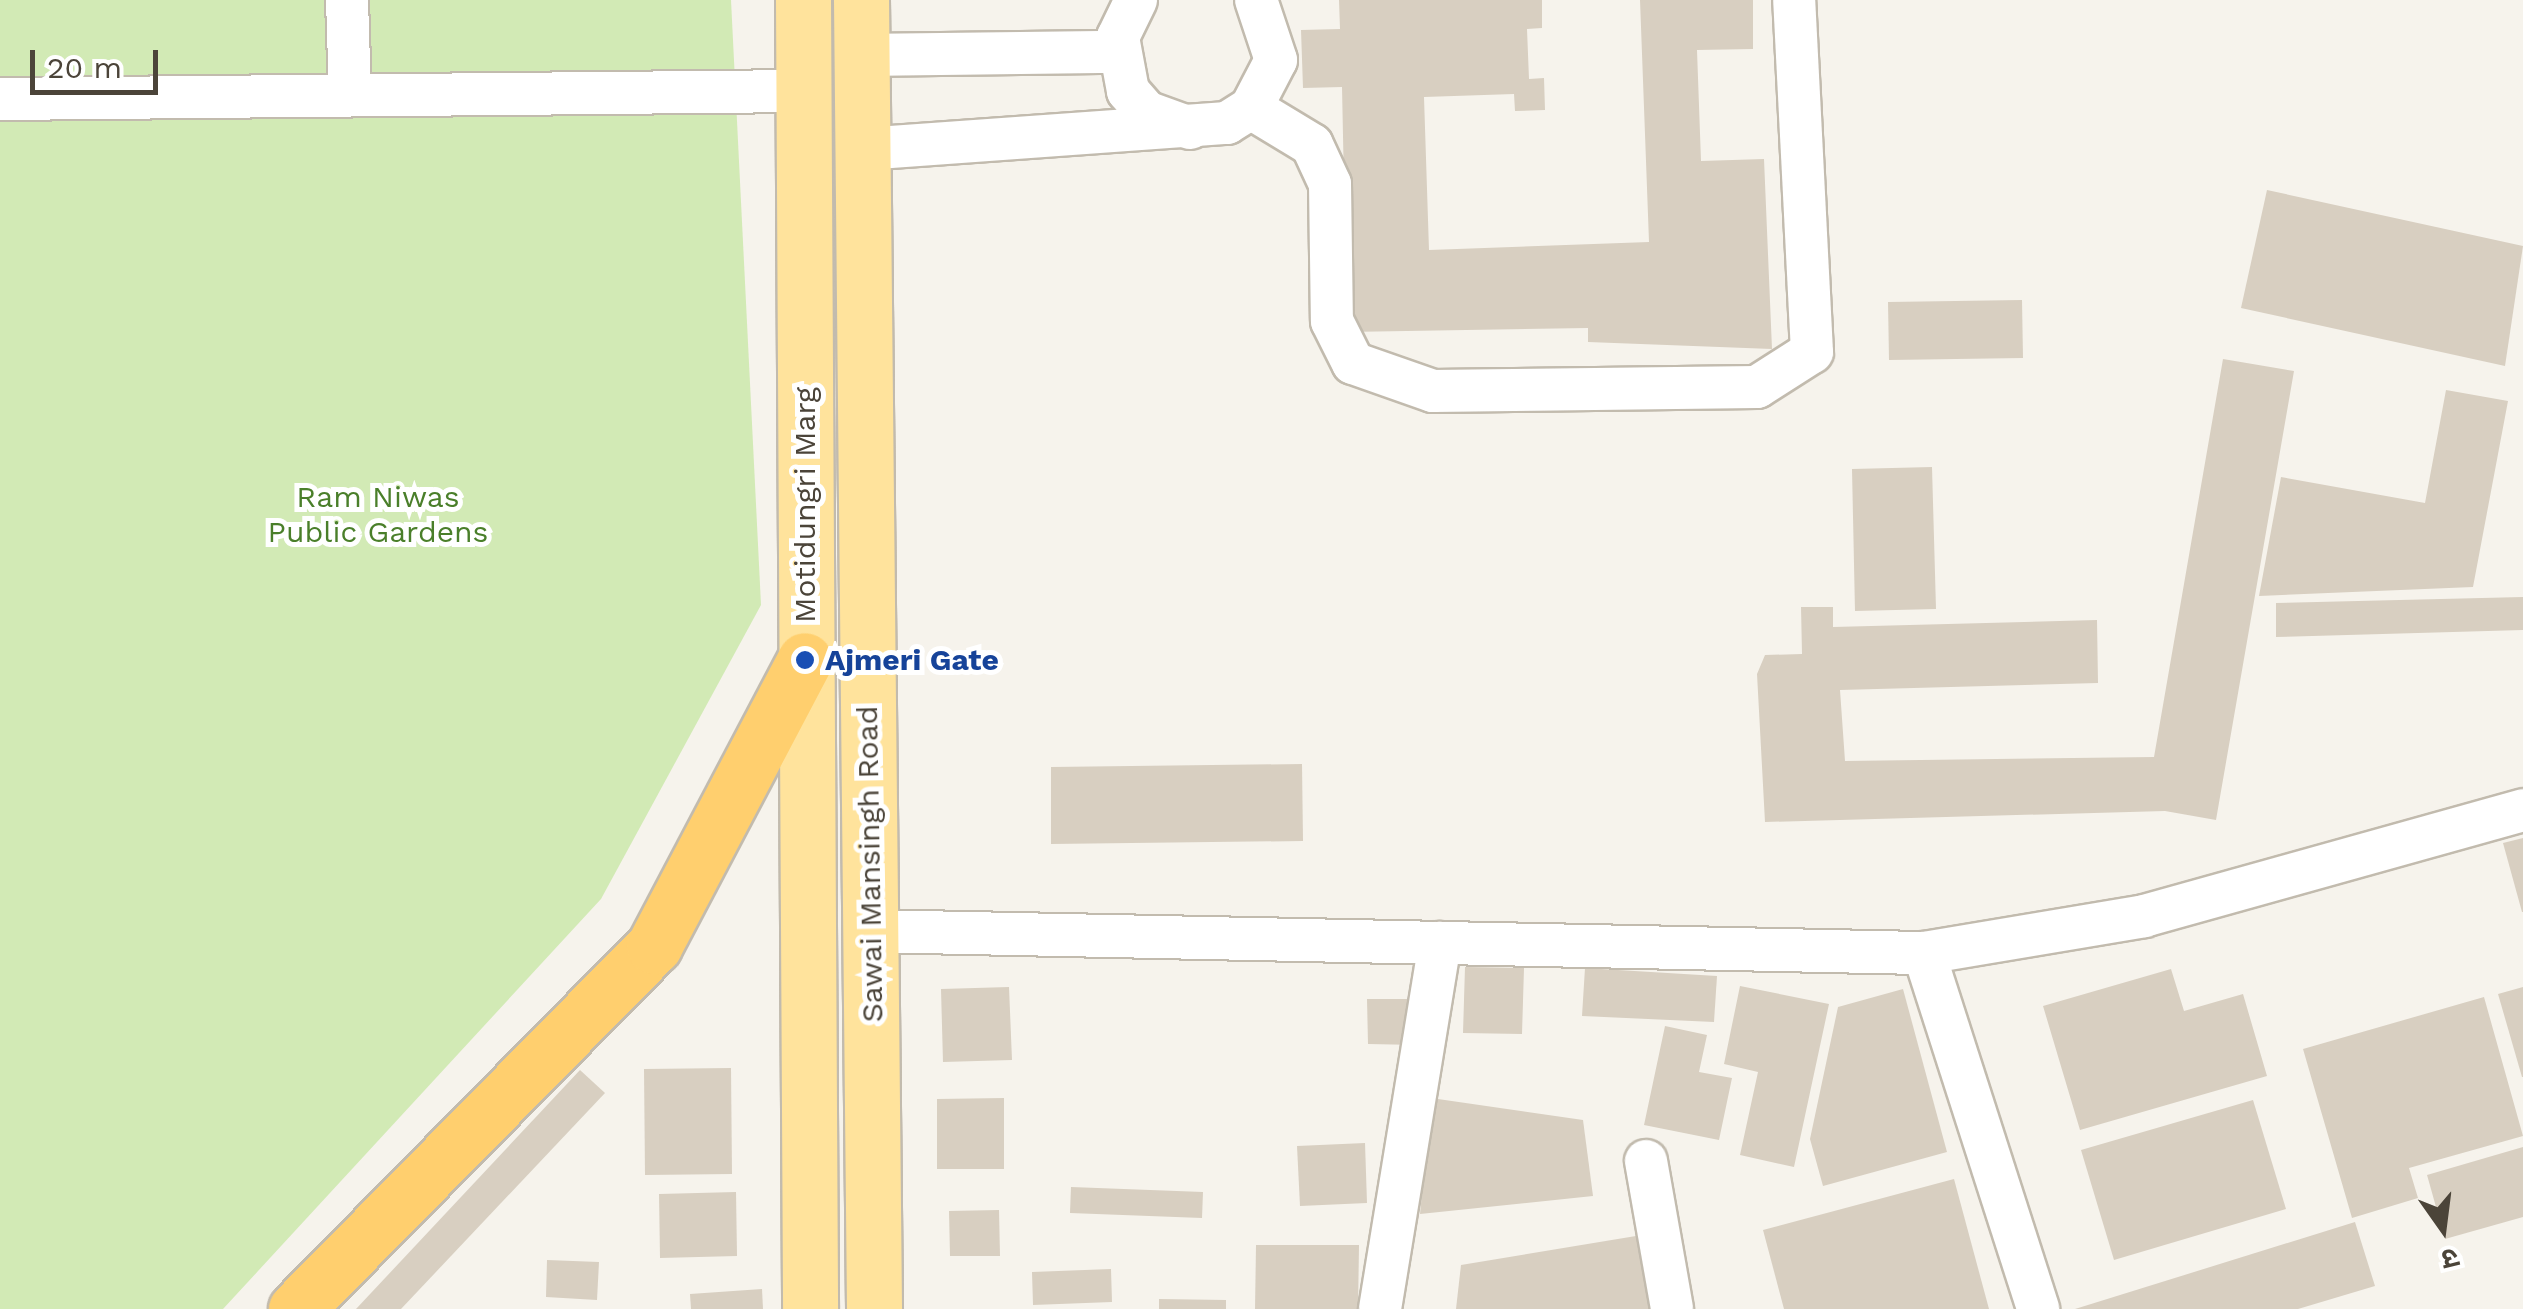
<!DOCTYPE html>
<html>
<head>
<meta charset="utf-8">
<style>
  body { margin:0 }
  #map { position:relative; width:2523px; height:1309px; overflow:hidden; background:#f6f3ec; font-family:"Work Sans","Noto Sans Devanagari",sans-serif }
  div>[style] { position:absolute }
  .green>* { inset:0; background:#d2eab5 }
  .building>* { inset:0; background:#d8cfc1 }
  .roads { filter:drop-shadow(2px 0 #c2bbae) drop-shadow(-2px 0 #c2bbae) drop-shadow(0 2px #c2bbae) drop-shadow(0 -2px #c2bbae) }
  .minor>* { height:42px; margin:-21px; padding:0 21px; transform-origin:21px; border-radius:21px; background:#fff }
  .major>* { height:55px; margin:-27.5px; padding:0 27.5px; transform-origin:27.5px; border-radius:27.5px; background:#ffe39c }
  .highway>* { height:55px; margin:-27.5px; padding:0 27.5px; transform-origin:27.5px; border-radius:27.5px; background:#ffcf6e }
  .dots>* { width:28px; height:28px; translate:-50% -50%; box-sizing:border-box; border:5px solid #fff; border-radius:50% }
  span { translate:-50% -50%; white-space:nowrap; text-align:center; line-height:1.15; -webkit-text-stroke:10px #fff; paint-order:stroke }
  .park-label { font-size:30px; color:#4a7f2a }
  .street-label { font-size:30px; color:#4b4439 }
  .transit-label { font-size:30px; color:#164399; font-weight:700 }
  .left { translate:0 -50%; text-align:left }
  .north { position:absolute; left:2393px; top:1179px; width:100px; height:100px; -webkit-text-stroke:8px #fff; paint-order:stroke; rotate:166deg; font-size:28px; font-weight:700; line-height:40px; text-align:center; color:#4b4439 }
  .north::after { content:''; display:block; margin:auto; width:35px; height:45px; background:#4b4439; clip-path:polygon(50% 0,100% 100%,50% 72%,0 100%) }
  .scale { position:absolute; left:30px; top:50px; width:128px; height:45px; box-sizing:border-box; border:5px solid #4b4439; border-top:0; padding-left:12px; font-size:30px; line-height:35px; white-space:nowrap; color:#4b4439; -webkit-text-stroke:8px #fff; paint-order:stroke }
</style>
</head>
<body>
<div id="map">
  <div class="green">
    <div style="clip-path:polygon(0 0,731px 0,761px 605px,601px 899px,223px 1309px,0 1309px)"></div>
  </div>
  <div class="building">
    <div style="clip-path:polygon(1339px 0,1542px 0,1542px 28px,1527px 29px,1529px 79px,1544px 78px,1545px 110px,1515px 111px,1514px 94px,1424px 97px,1429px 250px,1649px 242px,1640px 0,1753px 0,1753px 49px,1697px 50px,1701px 161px,1764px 159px,1772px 349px,1588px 342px,1588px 328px,1347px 332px,1342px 87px,1303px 88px,1301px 30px,1340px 29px)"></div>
    <div style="clip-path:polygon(2267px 190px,2523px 246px,2505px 366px,2241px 308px)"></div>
    <div style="clip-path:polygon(2022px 300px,2023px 358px,1889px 360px,1888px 302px)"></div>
    <div style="clip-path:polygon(2223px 359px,2294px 371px,2216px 820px,2165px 811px,1765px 822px,1757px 674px,1765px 655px,1802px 654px,1801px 607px,1833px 607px,1833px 627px,2097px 620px,2098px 683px,1840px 690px,1845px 761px,2154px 757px)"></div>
    <div style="clip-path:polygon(2446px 390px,2508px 401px,2473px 587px,2259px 596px,2281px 477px,2425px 503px)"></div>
    <div style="clip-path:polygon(1932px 467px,1936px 609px,1855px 611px,1852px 469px)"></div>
    <div style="clip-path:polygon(2523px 597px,2523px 630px,2276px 637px,2276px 603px)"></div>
    <div style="clip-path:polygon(1302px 764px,1303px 841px,1051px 844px,1051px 767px)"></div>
    <div style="clip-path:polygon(2523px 838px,2523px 912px,2522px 912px,2503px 843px)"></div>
    <div style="clip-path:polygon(1465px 967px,1524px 968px,1522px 1034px,1463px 1033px)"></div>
    <div style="clip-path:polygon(1585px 968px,1717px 976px,1714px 1022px,1582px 1016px)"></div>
    <div style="clip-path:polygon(2171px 969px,2184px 1011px,2243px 994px,2267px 1076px,2080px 1130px,2043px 1006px)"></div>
    <div style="clip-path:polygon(1740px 986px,1829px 1004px,1794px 1167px,1740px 1155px,1758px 1072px,1724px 1064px)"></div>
    <div style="clip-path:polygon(1009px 987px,1012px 1060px,943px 1062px,941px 989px)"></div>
    <div style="clip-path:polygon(2523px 987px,2523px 1077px,2522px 1077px,2498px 994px)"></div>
    <div style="clip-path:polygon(1903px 989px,1947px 1152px,1823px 1186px,1810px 1139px,1838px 1007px)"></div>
    <div style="clip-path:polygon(2484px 997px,2523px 1136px,2409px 1168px,2418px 1198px,2352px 1218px,2303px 1049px)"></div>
    <div style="clip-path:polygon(1367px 999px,1418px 999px,1418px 1045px,1368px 1044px)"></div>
    <div style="clip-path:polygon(1665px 1026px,1707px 1035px,1699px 1072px,1732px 1078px,1719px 1140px,1644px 1125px)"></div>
    <div style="clip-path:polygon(731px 1068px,732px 1174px,645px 1175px,644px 1069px)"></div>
    <div style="clip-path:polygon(580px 1070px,605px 1093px,401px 1309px,356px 1309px)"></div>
    <div style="clip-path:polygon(1004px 1098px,1004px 1169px,937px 1169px,937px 1099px)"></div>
    <div style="clip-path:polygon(1431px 1098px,1583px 1120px,1593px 1196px,1420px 1214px)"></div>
    <div style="clip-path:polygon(2253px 1100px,2286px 1209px,2114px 1260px,2081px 1150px)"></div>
    <div style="clip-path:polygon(1365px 1143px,1367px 1203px,1300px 1206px,1297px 1146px)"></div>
    <div style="clip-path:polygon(2523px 1147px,2523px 1217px,2445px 1239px,2427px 1175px)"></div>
    <div style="clip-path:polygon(1954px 1179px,1989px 1309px,1784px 1309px,1763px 1230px)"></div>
    <div style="clip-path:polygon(1071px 1187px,1203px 1192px,1202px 1218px,1070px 1213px)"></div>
    <div style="clip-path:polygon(736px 1192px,737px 1256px,660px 1258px,659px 1194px)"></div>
    <div style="clip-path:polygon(999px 1210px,1000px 1256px,950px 1256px,949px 1211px)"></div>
    <div style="clip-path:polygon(2355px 1222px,2375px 1286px,2298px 1309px,2075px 1309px)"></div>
    <div style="clip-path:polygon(1648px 1234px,1660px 1309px,1456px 1309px,1461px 1265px)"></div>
    <div style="clip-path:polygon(1256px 1245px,1359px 1245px,1358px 1309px,1255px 1309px)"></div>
    <div style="clip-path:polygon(547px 1260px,599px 1262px,597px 1300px,546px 1297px)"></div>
    <div style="clip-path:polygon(1111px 1269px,1112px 1302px,1033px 1305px,1032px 1272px)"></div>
    <div style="clip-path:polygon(762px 1289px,763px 1309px,691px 1309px,690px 1294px)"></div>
    <div style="clip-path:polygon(1159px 1299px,1226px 1300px,1226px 1309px,1159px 1309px)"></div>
  </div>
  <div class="roads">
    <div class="minor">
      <div style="left:347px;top:0;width:95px;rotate:88.2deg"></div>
      <div style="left:1136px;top:0;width:41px;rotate:115.9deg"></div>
      <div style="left:1118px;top:37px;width:55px;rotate:79.5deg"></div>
      <div style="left:1128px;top:91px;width:28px;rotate:49deg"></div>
      <div style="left:1146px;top:112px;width:47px;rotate:20deg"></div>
      <div style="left:862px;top:55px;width:257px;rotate:-0.7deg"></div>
      <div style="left:0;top:99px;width:804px;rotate:-0.57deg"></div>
      <div style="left:1251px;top:108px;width:71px;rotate:31.2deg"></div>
      <div style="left:1312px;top:145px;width:43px;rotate:65.2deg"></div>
      <div style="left:1330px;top:184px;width:137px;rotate:89.2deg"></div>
      <div style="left:1332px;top:321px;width:47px;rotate:63.4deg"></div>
      <div style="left:1353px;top:363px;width:85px;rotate:19.3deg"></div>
      <div style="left:1433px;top:391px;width:324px;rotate:-0.7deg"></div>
      <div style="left:1757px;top:387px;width:65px;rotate:-32.5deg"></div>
      <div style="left:1812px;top:352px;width:352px;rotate:-92.9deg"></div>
      <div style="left:863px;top:149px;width:365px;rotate:-4.1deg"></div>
      <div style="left:1227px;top:123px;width:28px;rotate:-32deg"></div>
      <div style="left:1251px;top:108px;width:54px;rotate:-62.5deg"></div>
      <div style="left:1276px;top:60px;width:63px;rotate:-108.4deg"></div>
      <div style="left:871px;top:931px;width:1053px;rotate:1.2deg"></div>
      <div style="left:1924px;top:953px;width:223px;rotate:-9.5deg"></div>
      <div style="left:2144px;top:916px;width:394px;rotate:-15.6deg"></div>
      <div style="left:1924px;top:953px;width:374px;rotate:72.2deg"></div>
      <div style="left:1646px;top:1161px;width:150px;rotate:80deg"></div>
      <div style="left:1380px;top:1309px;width:371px;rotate:-80.7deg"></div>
    </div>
    <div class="major">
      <div style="left:803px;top:0;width:1309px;rotate:89.69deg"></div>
      <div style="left:861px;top:0;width:1309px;rotate:89.43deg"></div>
    </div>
    <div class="highway">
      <div style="left:296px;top:1309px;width:510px;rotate:-45.4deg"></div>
      <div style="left:654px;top:946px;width:323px;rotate:-62.2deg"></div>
    </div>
  </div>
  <div class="dots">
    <div style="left:805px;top:660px;background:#1a4fb4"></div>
  </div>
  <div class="park-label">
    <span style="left:378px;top:514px">Ram Niwas<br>Public Gardens</span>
  </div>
  <div class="street-label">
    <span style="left:805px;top:505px;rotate:-90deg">Motidungri Marg</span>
    <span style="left:870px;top:864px;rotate:-91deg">Sawai Mansingh Road</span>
  </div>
  <div class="transit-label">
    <span class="left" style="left:825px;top:660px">Ajmeri Gate</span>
  </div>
  <div class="north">उ</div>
  <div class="scale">20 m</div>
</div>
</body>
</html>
